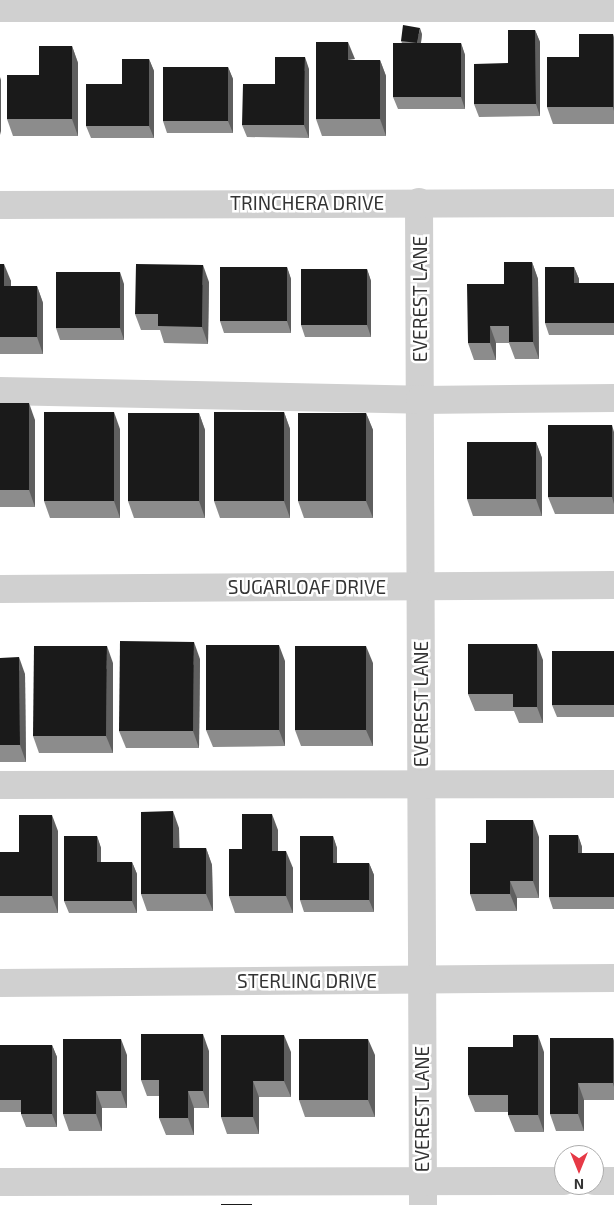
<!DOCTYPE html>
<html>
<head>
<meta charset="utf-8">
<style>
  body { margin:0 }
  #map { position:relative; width:614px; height:1205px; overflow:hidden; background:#fff; font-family:"Exo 2",sans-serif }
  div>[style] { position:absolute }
  .minor>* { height:28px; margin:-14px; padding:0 14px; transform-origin:14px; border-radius:14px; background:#d0d0d0 }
  .wall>* { inset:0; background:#8c8c8c }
  .shaded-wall>* { inset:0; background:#5f5f5f }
  .building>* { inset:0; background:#1a1a1a }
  span { translate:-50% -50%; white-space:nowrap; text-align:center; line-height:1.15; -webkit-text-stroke:5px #fff; paint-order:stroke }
  .street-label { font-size:19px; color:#333 }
  .north { position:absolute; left:554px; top:1145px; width:50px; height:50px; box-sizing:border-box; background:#fff; border:1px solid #adadad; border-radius:50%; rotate:180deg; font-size:14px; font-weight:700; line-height:20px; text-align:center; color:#333 }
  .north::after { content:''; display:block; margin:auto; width:18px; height:22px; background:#e63946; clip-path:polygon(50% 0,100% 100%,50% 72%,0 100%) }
</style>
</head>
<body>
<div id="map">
  <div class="minor">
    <div style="left:0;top:8px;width:614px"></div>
    <div style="left:419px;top:202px;width:1003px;rotate:89.77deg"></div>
    <div style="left:0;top:205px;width:614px;rotate:-0.19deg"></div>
    <div style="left:0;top:391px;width:420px;rotate:1.2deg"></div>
    <div style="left:420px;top:400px;width:194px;rotate:-0.6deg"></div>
    <div style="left:0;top:589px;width:614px;rotate:-0.37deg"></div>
    <div style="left:0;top:785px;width:614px;rotate:-0.09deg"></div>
    <div style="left:0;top:983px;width:614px;rotate:-0.47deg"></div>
    <div style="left:594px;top:1181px;width:20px"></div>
    <div style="left:0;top:1182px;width:564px;rotate:-0.1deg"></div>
  </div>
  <div class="wall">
    <div style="clip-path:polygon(535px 30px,540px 42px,540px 116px,479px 117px,474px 104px)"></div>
    <div style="clip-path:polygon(422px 34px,421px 43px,461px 43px,465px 55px,465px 109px,398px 109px,393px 97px,402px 43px,401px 41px)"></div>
    <div style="clip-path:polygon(613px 34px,614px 38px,614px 124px,553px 124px,547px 107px,579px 57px)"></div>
    <div style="clip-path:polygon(72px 46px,78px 63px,78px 136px,13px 136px,7px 119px,39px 75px)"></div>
    <div style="clip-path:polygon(149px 59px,154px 71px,154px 138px,91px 138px,86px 126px)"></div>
    <div style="clip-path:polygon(355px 60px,380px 60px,386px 76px,386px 136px,322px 136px,316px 119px)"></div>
    <div style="clip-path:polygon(228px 67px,233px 79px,233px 133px,167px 133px,163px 121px)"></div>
    <div style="clip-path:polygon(309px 69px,309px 138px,247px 137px,242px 125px,275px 84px)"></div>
    <div style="clip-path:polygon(532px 262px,538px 279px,539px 359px,515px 359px,509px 343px,496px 343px,496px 360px,474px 360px,468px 343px,504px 284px)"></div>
    <div style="clip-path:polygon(0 264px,11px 281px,11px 286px,37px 286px,43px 303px,43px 354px,0 354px)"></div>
    <div style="clip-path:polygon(287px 267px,291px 279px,291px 333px,224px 333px,220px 321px)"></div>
    <div style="clip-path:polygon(574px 267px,579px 279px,579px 283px,614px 283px,614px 335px,549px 335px,545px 323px)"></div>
    <div style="clip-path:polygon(367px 269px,371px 281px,371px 337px,305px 337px,301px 325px)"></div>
    <div style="clip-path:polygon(209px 282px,208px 344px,164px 343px,160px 330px,141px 330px,135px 314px)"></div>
    <div style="clip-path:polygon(124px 284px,124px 340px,60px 340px,56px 328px)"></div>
    <div style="clip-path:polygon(0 403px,35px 420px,35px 507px,0 507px)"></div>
    <div style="clip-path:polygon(284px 412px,290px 429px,290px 518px,220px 518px,214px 501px)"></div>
    <div style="clip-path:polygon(199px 413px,205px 430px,205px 518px,134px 518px,128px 501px)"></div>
    <div style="clip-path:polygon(366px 413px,373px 430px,373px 518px,304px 518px,298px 501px)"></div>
    <div style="clip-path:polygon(120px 429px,120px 518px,50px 518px,44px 501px)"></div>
    <div style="clip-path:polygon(614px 432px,614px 514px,555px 514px,548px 497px)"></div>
    <div style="clip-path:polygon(536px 442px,542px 458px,542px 516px,473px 516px,467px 499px)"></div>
    <div style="clip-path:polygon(614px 651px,614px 717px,557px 717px,552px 705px)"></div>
    <div style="clip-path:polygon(0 658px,25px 674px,26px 762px,0 762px)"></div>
    <div style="clip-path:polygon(200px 659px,199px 748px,126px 748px,119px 731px)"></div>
    <div style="clip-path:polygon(543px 660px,543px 723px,519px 723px,514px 711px,475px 711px,468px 694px)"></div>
    <div style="clip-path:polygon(285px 661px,285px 746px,213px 747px,206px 730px)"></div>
    <div style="clip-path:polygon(113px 663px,113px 753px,39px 753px,33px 736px)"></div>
    <div style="clip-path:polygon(373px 663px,373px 746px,301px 746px,295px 730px)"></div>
    <div style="clip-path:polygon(179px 828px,179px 848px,206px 848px,212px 865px,213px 911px,147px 911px,141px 894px)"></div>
    <div style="clip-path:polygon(278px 830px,278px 851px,293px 868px,293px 913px,235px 913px,229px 896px,242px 849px)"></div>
    <div style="clip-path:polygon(58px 831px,58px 913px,0 913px,0 852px,19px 852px)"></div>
    <div style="clip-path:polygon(578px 835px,582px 847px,582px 853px,614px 853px,614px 909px,553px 909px,549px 897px)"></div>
    <div style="clip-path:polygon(97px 836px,101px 848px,101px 862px,132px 862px,137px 874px,137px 913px,69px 913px,64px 901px)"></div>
    <div style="clip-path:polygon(333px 836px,337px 848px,337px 863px,369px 863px,374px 875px,374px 912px,304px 912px,300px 900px)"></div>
    <div style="clip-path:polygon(539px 837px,539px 898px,517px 898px,517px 911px,476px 911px,470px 894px,486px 843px)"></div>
    <div style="clip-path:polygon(221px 1035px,291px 1052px,291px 1097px,259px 1097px,259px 1134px,227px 1134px,221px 1117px)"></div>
    <div style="clip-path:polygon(613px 1038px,614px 1041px,614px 1100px,584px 1100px,584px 1131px,556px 1131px,550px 1114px)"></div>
    <div style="clip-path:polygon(0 1045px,52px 1045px,57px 1057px,57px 1127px,26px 1127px,21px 1114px,21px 1112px,0 1112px)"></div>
    <div style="clip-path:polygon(209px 1051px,209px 1108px,194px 1108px,194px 1135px,166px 1135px,159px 1118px,159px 1096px,147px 1096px,141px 1080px)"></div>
    <div style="clip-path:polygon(544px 1052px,544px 1132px,515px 1132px,508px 1115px,508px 1112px,475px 1112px,468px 1095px)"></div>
    <div style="clip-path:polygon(127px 1055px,127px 1108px,102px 1108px,102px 1131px,69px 1131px,63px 1114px)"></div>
    <div style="clip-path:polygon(375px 1055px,375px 1117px,305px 1117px,299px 1100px)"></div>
  </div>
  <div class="shaded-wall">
    <div style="clip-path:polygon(420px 28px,422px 34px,420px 50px,417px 44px)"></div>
    <div style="clip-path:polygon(535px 30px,540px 42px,540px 116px,536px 104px)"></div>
    <div style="clip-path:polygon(613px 34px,614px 38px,614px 111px,613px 107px)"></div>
    <div style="clip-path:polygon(348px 42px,355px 59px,348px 60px)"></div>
    <div style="clip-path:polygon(461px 43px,465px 55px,465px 109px,461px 97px)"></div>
    <div style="clip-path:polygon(72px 46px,78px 63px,78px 136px,72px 119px)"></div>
    <div style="clip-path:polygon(305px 57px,309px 69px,309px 138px,304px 125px)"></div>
    <div style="clip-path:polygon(149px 59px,154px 71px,154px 138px,149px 126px)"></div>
    <div style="clip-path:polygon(380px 60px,386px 76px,386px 136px,380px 119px)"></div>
    <div style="clip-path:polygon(228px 67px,233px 79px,233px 133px,228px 121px)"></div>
    <div style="clip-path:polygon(0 77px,1px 80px,1px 135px,0 131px)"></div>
    <div style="clip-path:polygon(532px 262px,538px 279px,539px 359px,533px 342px)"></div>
    <div style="clip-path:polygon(4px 264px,11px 281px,11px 303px,4px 286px)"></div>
    <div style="clip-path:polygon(203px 265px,209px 282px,208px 344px,202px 327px)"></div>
    <div style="clip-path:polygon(287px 267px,291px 279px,291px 333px,287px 321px)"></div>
    <div style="clip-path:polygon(574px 267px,579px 279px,579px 295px,574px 283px)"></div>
    <div style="clip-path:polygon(367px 269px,371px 281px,371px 337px,367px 325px)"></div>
    <div style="clip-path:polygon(120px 272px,124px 284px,124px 340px,120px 328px)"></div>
    <div style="clip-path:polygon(37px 286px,43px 303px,43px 354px,37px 337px)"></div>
    <div style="clip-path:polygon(490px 326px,496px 343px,496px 360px,490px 343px)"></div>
    <div style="clip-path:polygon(29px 403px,35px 420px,35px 507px,29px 490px)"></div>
    <div style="clip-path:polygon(114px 412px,120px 429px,120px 518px,114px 501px)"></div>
    <div style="clip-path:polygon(284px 412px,290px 429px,290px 518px,284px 501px)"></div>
    <div style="clip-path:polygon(199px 413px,205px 430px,205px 518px,199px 501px)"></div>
    <div style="clip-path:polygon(366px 413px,373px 430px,373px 518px,366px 501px)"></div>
    <div style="clip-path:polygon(612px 425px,614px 432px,614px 504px,612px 497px)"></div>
    <div style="clip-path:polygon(536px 442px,542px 458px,542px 516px,536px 499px)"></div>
    <div style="clip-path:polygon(194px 642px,200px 659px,199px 748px,193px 731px)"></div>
    <div style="clip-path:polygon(537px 644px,543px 660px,543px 723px,537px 707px)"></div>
    <div style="clip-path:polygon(279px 645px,285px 661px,285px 746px,279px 730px)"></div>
    <div style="clip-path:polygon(107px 646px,113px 663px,113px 753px,106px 736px)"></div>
    <div style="clip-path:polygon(366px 646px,373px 663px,373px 746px,366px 730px)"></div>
    <div style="clip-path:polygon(19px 657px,25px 674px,26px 762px,20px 745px)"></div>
    <div style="clip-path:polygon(173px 811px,179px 828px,180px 865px,173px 848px)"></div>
    <div style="clip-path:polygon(272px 814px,278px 830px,278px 868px,272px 851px)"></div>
    <div style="clip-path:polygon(52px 815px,58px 831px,58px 913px,52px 896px)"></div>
    <div style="clip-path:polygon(533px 820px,539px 837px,539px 898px,533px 881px)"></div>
    <div style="clip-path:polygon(578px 835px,582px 847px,582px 865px,578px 853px)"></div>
    <div style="clip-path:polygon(97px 836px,101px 848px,101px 874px,97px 862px)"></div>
    <div style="clip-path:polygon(333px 836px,337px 848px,337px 875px,333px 863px)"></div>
    <div style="clip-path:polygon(206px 848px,212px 865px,213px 911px,206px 894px)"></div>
    <div style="clip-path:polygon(286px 851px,293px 868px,293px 913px,286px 896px)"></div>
    <div style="clip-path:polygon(132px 862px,137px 874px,137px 913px,132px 901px)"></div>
    <div style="clip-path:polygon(369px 863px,374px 875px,374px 912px,369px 900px)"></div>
    <div style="clip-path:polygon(510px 881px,517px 898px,517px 911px,510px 894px)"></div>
    <div style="clip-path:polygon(203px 1034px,209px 1051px,209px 1108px,203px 1091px)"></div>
    <div style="clip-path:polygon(284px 1035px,291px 1052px,291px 1097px,284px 1081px)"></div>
    <div style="clip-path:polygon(538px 1035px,544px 1052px,544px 1132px,538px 1115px)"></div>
    <div style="clip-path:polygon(613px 1038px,614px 1041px,614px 1087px,613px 1083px)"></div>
    <div style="clip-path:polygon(121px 1039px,127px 1055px,127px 1108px,121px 1091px)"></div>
    <div style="clip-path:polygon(368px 1039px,375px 1055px,375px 1117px,368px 1100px)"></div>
    <div style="clip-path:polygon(52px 1045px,57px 1057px,57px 1127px,52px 1114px)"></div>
    <div style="clip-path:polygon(253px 1081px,259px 1097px,259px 1134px,253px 1117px)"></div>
    <div style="clip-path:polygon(578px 1083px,584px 1100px,584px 1131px,578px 1114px)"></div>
    <div style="clip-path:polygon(96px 1091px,102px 1108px,102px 1131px,96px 1114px)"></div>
    <div style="clip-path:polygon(188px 1091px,194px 1108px,194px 1135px,188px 1118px)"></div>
  </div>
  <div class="building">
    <div style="clip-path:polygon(403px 25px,420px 28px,417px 43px,401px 41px)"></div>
    <div style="clip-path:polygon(508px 30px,535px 30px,536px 104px,474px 104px,474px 64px,508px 63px)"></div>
    <div style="clip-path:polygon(579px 34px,613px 34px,613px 107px,547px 107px,547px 57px,579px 57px)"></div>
    <div style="clip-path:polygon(316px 42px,348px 42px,348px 60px,380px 60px,380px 119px,316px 119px)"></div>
    <div style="clip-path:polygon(393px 43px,461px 43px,461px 97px,393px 97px)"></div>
    <div style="clip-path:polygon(39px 46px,72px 46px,72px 119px,7px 119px,7px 75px,39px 75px)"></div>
    <div style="clip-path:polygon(275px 57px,305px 57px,304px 125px,242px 125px,243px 84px,275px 84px)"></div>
    <div style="clip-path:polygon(122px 59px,149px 59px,149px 126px,86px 126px,86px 84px,122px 84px)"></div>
    <div style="clip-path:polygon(163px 67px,228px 67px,228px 121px,163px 121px)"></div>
    <div style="clip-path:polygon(504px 262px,532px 262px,533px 342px,509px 342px,509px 326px,490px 326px,490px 343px,468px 343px,467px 284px,504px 284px)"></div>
    <div style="clip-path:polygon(0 264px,4px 264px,4px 286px,37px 286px,37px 337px,0 337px)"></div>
    <div style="clip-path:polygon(136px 264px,203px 265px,202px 327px,158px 326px,158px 314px,135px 314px)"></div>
    <div style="clip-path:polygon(220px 267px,287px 267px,287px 321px,220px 321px)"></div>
    <div style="clip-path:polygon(545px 267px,574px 267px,574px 283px,614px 283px,614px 323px,545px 323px)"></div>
    <div style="clip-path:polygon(301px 269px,367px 269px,367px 325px,301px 325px)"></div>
    <div style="clip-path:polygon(56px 272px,120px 272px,120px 328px,56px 328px)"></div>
    <div style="clip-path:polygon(0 403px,29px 403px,29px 490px,0 490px)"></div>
    <div style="clip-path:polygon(44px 412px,114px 412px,114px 501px,44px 501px)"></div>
    <div style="clip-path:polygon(214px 412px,284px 412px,284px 501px,214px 501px)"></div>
    <div style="clip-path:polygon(128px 413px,199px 413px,199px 501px,128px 501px)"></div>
    <div style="clip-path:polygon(298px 413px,366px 413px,366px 501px,298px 501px)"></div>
    <div style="clip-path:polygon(548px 425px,612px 425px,612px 497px,548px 497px)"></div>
    <div style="clip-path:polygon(467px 442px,536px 442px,536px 499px,467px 499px)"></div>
    <div style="clip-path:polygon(120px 641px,194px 642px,193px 731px,119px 731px)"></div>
    <div style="clip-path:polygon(468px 644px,537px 644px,537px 707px,513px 707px,513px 694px,468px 694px)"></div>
    <div style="clip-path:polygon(206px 645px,279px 645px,279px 730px,206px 730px)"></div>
    <div style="clip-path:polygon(34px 646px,107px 646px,106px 736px,33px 736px)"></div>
    <div style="clip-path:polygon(295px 646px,366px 646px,366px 730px,295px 730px)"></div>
    <div style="clip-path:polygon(552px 651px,614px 651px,614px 705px,552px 705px)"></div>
    <div style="clip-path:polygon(19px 657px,20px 745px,0 745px,0 658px)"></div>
    <div style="clip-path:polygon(173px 811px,173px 848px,206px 848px,206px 894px,141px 894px,141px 812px)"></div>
    <div style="clip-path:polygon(242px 814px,272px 814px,272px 851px,286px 851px,286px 896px,229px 896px,229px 849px,242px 849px)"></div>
    <div style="clip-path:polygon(19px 815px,52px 815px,52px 896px,0 896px,0 852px,19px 852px)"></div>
    <div style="clip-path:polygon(486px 820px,533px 820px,533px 881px,510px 881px,510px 894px,470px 894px,470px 843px,486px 843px)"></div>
    <div style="clip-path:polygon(549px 835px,578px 835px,578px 853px,614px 853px,614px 897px,549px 897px)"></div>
    <div style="clip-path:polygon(64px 836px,97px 836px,97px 862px,132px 862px,132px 901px,64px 901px)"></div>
    <div style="clip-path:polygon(300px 836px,333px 836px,333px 863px,369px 863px,369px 900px,300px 900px)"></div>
    <div style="clip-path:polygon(141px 1034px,203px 1034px,203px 1091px,188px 1091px,188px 1118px,159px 1118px,159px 1080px,141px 1080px)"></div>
    <div style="clip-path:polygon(221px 1035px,284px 1035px,284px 1081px,253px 1081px,253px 1117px,221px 1117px)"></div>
    <div style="clip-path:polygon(513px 1035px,538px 1035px,538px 1115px,508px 1115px,508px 1095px,468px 1095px,468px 1047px,513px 1047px)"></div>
    <div style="clip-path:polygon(550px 1038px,613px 1038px,613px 1083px,578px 1083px,578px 1114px,550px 1114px)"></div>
    <div style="clip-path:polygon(63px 1039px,121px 1039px,121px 1091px,96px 1091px,96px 1114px,63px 1114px)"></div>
    <div style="clip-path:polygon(299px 1039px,368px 1039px,368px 1100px,299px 1100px)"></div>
    <div style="clip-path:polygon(0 1045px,52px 1045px,52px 1114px,21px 1114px,21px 1100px,0 1100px)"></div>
    <div style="clip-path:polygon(221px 1204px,252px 1204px,252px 1205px,221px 1205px)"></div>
  </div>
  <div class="street-label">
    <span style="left:307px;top:203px">TRINCHERA DRIVE</span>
    <span style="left:420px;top:299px;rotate:-90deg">EVEREST LANE</span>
    <span style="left:307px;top:587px">SUGARLOAF DRIVE</span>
    <span style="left:421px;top:704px;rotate:-90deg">EVEREST LANE</span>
    <span style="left:307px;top:981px">STERLING DRIVE</span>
    <span style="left:422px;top:1109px;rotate:-90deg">EVEREST LANE</span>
  </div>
  <div class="north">N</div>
</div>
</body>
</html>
